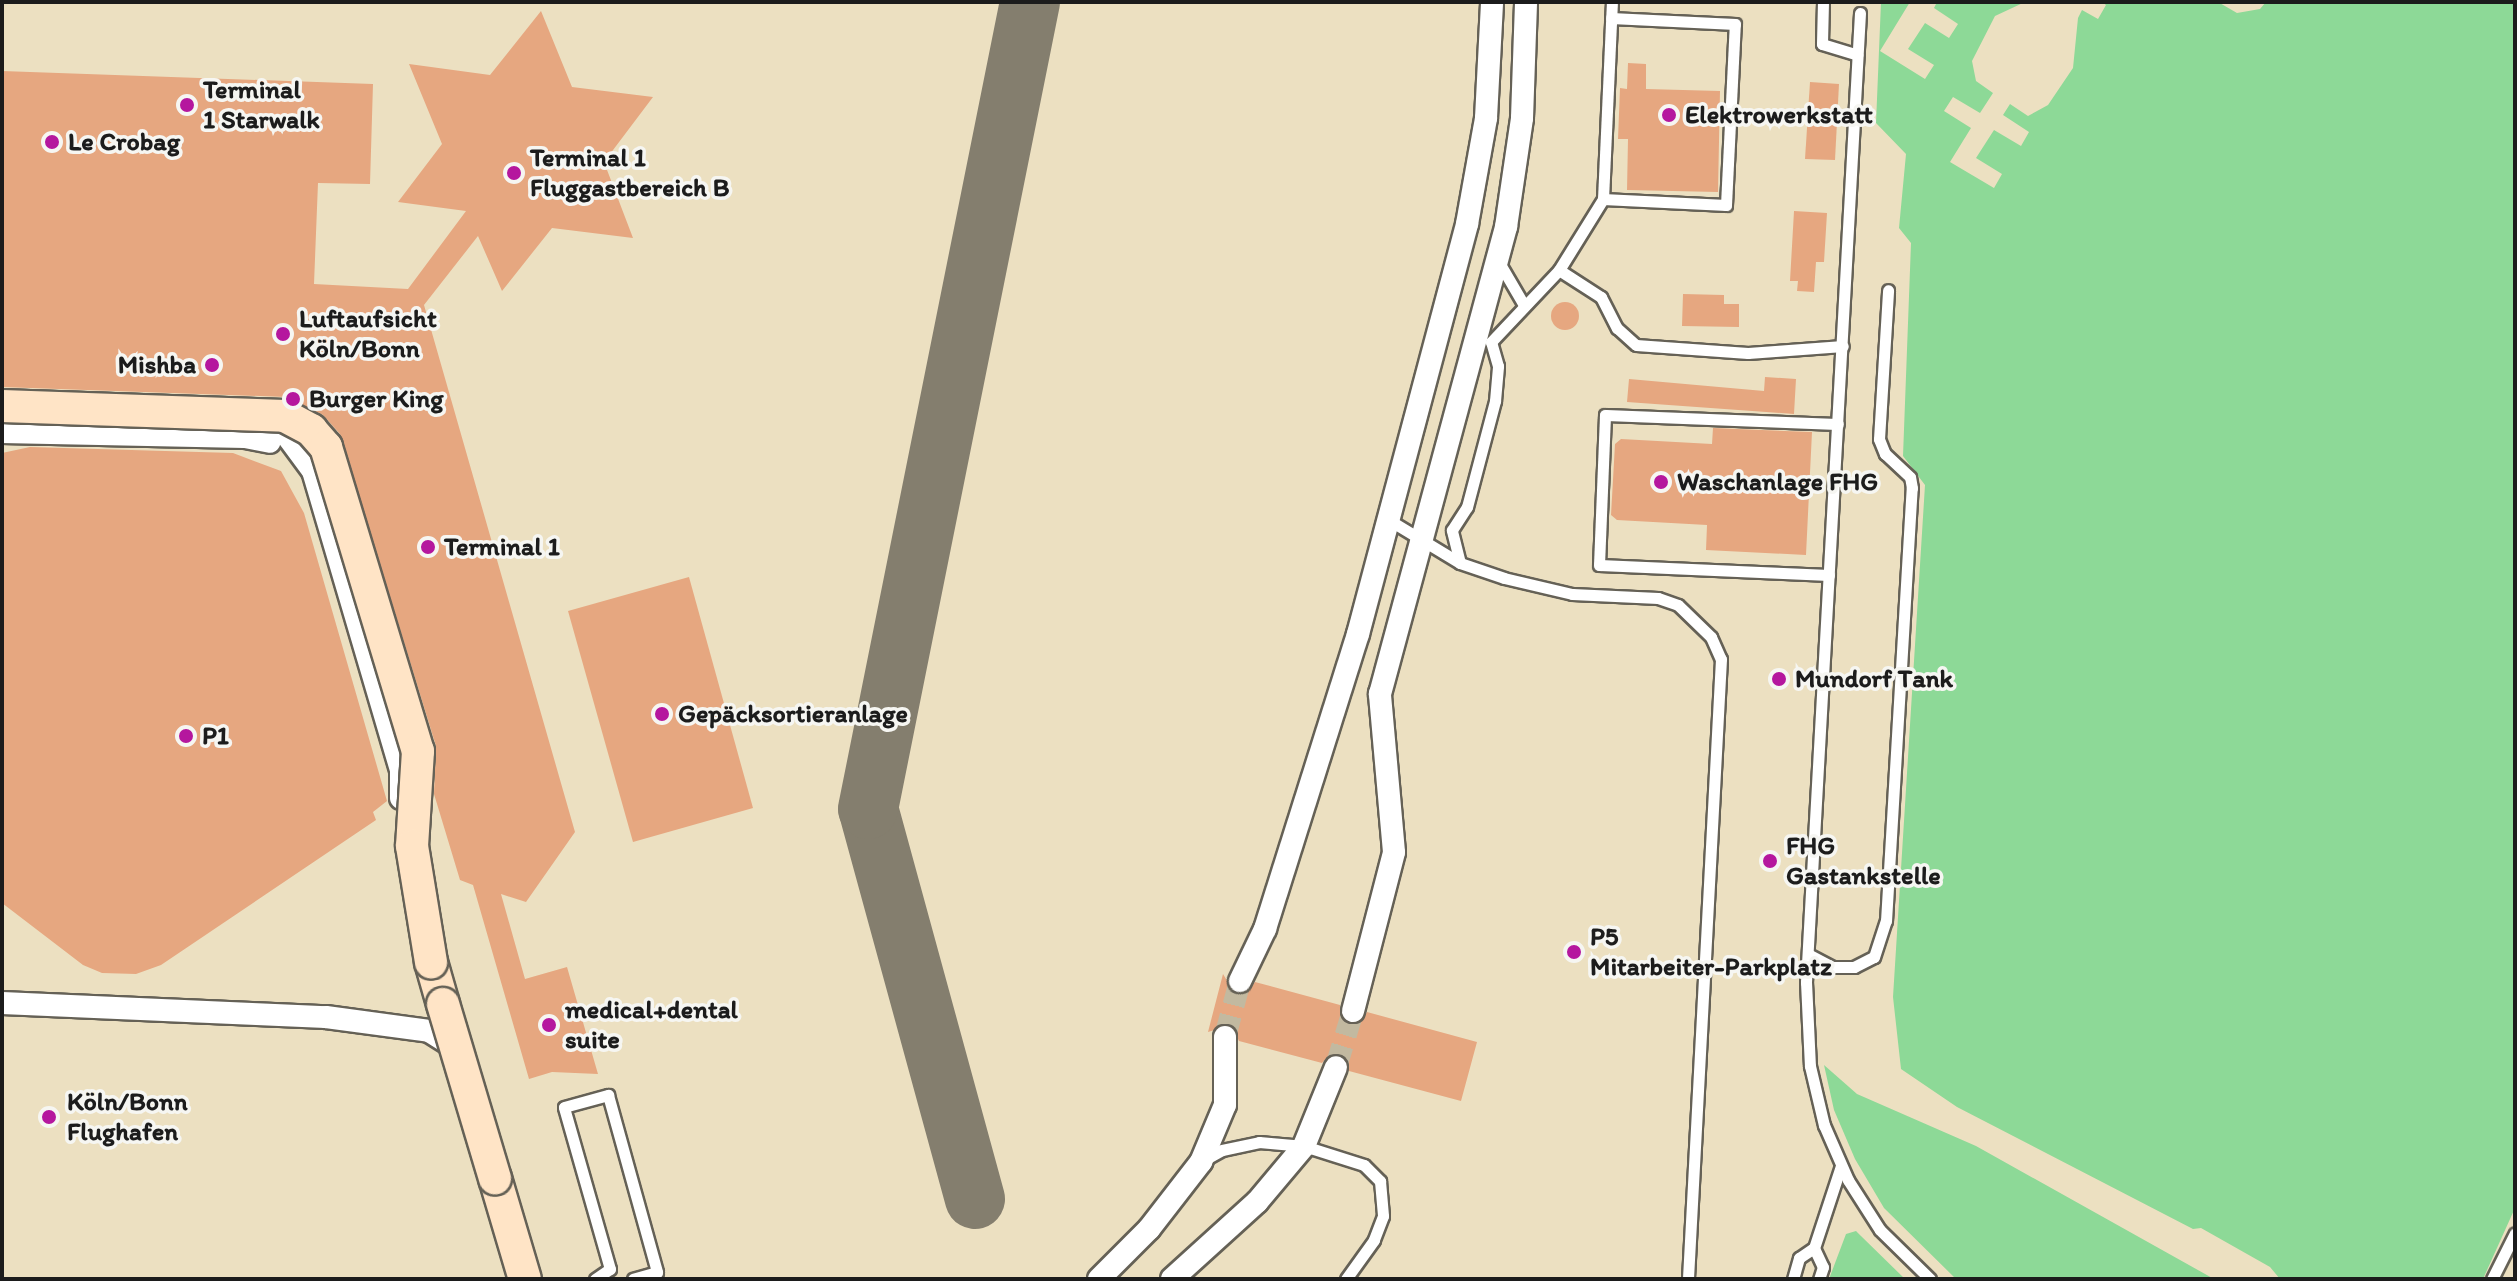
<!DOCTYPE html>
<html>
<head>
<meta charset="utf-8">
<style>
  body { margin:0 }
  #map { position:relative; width:2517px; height:1281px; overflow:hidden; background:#ece0c1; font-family:Itim,sans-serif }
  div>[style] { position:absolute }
  .green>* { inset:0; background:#8dd997 }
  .taxiway>* { height:60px; margin:-30px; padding:0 30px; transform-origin:30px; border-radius:30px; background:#847e6e }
  .building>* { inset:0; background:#e6a780 }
  .round { border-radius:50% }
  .street-tunnel>* { height:22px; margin-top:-11px; transform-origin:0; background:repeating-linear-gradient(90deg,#c2b9a0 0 22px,transparent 0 33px) }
  .roads { filter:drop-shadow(2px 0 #656156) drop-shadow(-2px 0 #656156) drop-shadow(0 2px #656156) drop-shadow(0 -2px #656156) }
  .lane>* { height:11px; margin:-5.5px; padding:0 5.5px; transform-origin:5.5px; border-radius:5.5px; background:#fff }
  .street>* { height:22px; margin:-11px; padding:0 11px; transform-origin:11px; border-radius:11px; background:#fff }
  .secondary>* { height:32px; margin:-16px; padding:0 16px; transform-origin:16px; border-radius:16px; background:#ffe4c6 }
  .bridges { filter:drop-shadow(2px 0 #656156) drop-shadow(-2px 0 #656156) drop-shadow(0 2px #656156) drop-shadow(0 -2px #656156) }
  .secondary-bridge>* { height:32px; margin:-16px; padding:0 16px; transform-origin:16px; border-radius:16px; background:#ffe4c6 }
  .dots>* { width:22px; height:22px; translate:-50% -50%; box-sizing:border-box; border:4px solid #f6f6f2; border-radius:50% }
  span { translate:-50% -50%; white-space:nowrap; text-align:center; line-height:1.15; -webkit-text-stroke:7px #f6f6f2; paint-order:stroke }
  .poi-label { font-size:26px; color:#1c1c1c; font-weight:700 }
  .left { translate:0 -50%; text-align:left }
  .right { translate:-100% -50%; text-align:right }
  .frame { position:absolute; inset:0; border:4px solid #1c1c1c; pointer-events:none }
</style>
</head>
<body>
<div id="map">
  <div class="green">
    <div style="clip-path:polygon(1881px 2px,1910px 2px,1880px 51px,1925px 79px,1934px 65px,1908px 49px,1925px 23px,1949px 38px,1958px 24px,1934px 8px,1937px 2px,2025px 2px,1995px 16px,1972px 61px,1976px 81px,1993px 93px,1980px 113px,1953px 97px,1944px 111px,1971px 128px,1950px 162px,1994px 188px,2002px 174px,1976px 158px,1994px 130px,2021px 146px,2029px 132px,2003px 115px,2010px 104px,2028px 116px,2048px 105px,2073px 68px,2078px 18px,2082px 10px,2098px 19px,2106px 5px,2102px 2px,2218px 2px,2237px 13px,2260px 9px,2266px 2px,2515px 2px,2515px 1208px,2483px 1279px,2280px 1279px,2270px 1267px,2201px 1228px,2193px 1229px,1957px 1107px,1901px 1069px,1893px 997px,1925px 485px,1903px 456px,1911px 243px,1899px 228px,1906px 154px,1876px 123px)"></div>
    <div style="clip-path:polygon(1824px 1065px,1857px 1094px,1976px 1146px,2214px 1279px,1956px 1279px,1884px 1208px,1855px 1159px,1834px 1110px)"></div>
    <div style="clip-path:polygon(1856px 1231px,1861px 1236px,1905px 1279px,1829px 1279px,1846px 1234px)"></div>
  </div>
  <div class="taxiway">
    <div style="left:975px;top:1199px;width:404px;rotate:-105.3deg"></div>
    <div style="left:868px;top:809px;width:823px;rotate:-78.65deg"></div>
  </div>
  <div class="building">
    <div style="clip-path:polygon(541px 11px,572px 87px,653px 97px,604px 162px,633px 238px,552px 228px,502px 291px,478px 236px,424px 305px,575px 832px,526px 902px,501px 894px,525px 979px,567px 967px,598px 1074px,552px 1072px,529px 1079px,473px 885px,460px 880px,434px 794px,436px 746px,340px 434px,323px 415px,286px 397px,2px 387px,2px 71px,373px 84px,370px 184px,318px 183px,314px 284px,408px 289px,466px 211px,398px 202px,442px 144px,409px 64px,490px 75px)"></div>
    <div style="clip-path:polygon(1628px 63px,1646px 64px,1646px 89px,1720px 91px,1718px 192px,1627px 190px,1628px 139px,1618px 139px,1620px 88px,1627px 89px)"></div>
    <div style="clip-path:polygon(1810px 82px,1839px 84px,1835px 160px,1805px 159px)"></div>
    <div style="clip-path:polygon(1794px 211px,1827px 213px,1824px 262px,1816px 262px,1814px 292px,1797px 291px,1798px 281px,1790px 281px)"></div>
    <div style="clip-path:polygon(1683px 294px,1724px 295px,1724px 304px,1739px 304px,1739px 327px,1682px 326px)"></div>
    <div class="round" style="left:1551px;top:302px;width:28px;height:28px"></div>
    <div style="clip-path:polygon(1765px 377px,1796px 379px,1794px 414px,1627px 402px,1629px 379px,1764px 391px)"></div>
    <div style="clip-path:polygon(1713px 428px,1812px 432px,1806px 555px,1706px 550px,1707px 525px,1617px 520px,1611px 515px,1615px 444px,1621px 439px,1712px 444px)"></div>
    <div style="clip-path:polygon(30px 447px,233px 453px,281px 471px,304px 513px,387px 801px,373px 812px,376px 820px,161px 965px,136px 974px,102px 973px,83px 965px,2px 903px,2px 453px)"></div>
    <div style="clip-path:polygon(689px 577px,753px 808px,633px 842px,568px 611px)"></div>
    <div style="clip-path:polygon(1223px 974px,1235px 994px,1247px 993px,1255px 982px,1340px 1005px,1340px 1015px,1349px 1024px,1362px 1021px,1367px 1012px,1477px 1042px,1461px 1101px,1349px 1071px,1340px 1054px,1328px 1056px,1322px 1063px,1239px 1041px,1231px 1025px,1208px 1032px)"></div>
  </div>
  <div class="street-tunnel">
    <div style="left:1225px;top:1037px;width:58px;rotate:-75deg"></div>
    <div style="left:1336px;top:1067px;width:59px;rotate:-73.1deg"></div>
  </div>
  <div class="roads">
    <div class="lane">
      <div style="left:1823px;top:2px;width:42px;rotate:91.4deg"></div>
      <div style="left:1822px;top:44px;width:37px;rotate:17deg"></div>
      <div style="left:1860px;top:13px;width:971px;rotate:93.19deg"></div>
      <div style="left:1806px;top:982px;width:84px;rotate:87.3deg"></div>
      <div style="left:1810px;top:1066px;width:61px;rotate:76.7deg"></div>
      <div style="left:1824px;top:1125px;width:60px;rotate:66.4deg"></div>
      <div style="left:1848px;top:1180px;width:59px;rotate:57.4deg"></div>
      <div style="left:1880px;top:1230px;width:70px;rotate:44.4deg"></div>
      <div style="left:1603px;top:199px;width:123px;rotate:2.8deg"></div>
      <div style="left:1726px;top:205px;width:181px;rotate:-87.2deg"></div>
      <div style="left:1735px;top:24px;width:124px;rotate:-177.2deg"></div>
      <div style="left:1500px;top:264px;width:48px;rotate:59.7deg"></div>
      <div style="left:1559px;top:270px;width:50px;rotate:32.7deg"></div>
      <div style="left:1601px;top:297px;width:35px;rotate:63deg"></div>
      <div style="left:1617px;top:328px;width:25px;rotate:42deg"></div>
      <div style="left:1636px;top:345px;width:112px;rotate:4.1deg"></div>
      <div style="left:1748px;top:353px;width:95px;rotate:-4.2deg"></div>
      <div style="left:1389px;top:520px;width:83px;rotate:31.2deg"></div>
      <div style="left:1460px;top:563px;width:46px;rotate:18.8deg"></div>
      <div style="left:1504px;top:578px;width:70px;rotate:13.2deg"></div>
      <div style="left:1572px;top:594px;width:86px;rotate:2.7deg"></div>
      <div style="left:1658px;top:598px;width:21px;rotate:19deg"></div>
      <div style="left:1678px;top:605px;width:46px;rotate:44.1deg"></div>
      <div style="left:1711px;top:637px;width:24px;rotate:66deg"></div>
      <div style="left:1721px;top:659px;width:621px;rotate:93.05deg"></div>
      <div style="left:1460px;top:563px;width:34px;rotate:-104deg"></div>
      <div style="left:1452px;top:530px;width:27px;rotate:-57deg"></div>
      <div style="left:1467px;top:507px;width:110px;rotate:-75.2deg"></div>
      <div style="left:1495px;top:401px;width:35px;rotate:-85deg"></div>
      <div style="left:1498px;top:366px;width:25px;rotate:-106deg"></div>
      <div style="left:1491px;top:342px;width:99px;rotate:-46.6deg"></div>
      <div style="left:1559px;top:270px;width:84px;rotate:-58.2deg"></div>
      <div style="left:1603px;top:199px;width:197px;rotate:-87.4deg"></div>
      <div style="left:1829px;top:575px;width:230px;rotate:-177.5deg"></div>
      <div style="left:1599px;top:565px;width:150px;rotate:-87.7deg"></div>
      <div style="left:1605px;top:415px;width:233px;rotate:2.2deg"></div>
      <div style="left:1808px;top:954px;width:27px;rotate:28deg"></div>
      <div style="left:1832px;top:967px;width:22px"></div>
      <div style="left:1854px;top:967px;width:22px;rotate:-27deg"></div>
      <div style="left:1874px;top:957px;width:38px;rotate:-72deg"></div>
      <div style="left:1886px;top:921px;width:434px;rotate:-86.6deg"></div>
      <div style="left:1912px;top:488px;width:11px;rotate:-100deg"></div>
      <div style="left:1910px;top:477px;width:34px;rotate:-137deg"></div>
      <div style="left:1885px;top:454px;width:16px;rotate:-112deg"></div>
      <div style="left:1879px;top:439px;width:149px;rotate:-86.5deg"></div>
      <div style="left:1206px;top:1159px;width:18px;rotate:-29deg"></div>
      <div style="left:1222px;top:1150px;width:38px;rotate:-12deg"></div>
      <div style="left:1259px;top:1142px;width:45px;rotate:5.1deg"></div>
      <div style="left:1304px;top:1146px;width:63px;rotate:17.6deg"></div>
      <div style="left:1364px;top:1165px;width:23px;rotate:45deg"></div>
      <div style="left:1380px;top:1181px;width:35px;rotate:85deg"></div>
      <div style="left:1383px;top:1216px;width:26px;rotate:111deg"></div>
      <div style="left:1374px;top:1240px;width:48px;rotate:125.7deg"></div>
      <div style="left:1814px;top:1248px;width:21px;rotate:65deg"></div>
      <div style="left:1823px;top:1267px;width:13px;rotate:108deg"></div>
      <div style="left:595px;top:1279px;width:18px;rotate:-34deg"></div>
      <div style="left:610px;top:1269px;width:168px;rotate:-105.9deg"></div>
      <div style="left:564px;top:1107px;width:46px;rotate:-15.3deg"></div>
      <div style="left:608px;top:1095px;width:184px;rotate:74.5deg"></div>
      <div style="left:657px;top:1272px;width:25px;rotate:164deg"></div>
      <div style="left:1793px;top:1279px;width:22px;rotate:-74deg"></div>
      <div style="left:1799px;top:1258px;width:18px;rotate:-34deg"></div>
      <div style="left:1814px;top:1248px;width:86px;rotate:-71.8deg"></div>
      <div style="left:2492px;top:1279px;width:51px;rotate:-63.4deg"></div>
    </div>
    <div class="street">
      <div style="left:251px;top:426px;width:35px;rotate:12deg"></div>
      <div style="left:285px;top:433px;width:47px;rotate:53.6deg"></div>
      <div style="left:313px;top:471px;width:312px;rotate:73.6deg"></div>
      <div style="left:401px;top:770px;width:28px;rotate:90deg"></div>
      <div style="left:2px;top:432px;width:243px;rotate:1.2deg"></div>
      <div style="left:245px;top:437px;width:25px;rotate:11deg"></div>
      <div style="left:1240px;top:981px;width:58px;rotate:-64.3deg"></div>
      <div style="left:1265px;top:929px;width:309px;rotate:-72.5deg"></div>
      <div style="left:1358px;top:634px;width:424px;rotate:-75.1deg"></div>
      <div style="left:1467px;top:224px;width:108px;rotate:-79.8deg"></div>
      <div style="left:1486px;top:118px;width:116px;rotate:-87deg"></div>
      <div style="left:2px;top:1003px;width:324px;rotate:2.5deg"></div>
      <div style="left:326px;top:1017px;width:104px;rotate:7.7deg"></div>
      <div style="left:429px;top:1031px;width:36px;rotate:32deg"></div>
      <div style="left:1353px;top:1011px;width:164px;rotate:-75.5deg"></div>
      <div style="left:1394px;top:852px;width:159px;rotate:-95.1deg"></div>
      <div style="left:1380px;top:694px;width:484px;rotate:-74.9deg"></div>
      <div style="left:1506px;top:227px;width:110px;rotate:-81.6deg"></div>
      <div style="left:1522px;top:118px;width:116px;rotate:-88deg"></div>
      <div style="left:1099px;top:1279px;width:71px;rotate:-45deg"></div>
      <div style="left:1149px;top:1229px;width:85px;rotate:-52.2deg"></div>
      <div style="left:1201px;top:1162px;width:62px;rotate:-67.2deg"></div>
      <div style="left:1225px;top:1105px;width:68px;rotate:-90deg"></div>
      <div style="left:1172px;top:1279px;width:115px;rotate:-42.2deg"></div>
      <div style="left:1257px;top:1202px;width:73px;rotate:-50deg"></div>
      <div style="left:1304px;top:1146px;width:85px;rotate:-67.9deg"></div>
    </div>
    <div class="secondary">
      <div style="left:431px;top:962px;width:44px;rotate:74.1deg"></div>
      <div style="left:495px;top:1178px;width:105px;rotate:73.5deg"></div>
    </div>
  </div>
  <div class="bridges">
    <div class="secondary-bridge">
      <div style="left:2px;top:406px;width:283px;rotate:2deg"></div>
      <div style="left:285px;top:416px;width:30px;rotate:28deg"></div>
      <div style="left:311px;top:430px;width:23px;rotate:49deg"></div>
      <div style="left:326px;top:447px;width:318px;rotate:73.2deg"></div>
      <div style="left:418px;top:751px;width:95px;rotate:93.6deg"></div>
      <div style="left:412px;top:846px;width:118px;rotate:80.7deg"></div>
      <div style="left:443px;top:1004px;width:182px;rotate:73.4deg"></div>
    </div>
  </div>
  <div class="dots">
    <div style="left:187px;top:105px;background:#b5179e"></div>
    <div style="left:1669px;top:115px;background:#b5179e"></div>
    <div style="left:52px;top:142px;background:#b5179e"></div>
    <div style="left:514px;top:173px;background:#b5179e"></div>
    <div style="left:283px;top:334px;background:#b5179e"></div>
    <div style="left:212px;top:365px;background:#b5179e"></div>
    <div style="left:293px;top:399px;background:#b5179e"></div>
    <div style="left:1661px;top:482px;background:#b5179e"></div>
    <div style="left:428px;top:547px;background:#b5179e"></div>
    <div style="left:1779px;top:679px;background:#b5179e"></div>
    <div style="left:662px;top:714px;background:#b5179e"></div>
    <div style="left:186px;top:736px;background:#b5179e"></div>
    <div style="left:1770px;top:861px;background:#b5179e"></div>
    <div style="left:1574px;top:952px;background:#b5179e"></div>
    <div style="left:549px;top:1025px;background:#b5179e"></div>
    <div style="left:49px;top:1117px;background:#b5179e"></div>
  </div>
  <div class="poi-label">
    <span class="left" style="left:203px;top:105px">Terminal<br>1 Starwalk</span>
    <span class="left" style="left:1685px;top:115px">Elektrowerkstatt</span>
    <span class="left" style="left:68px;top:142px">Le Crobag</span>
    <span class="left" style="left:530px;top:173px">Terminal 1<br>Fluggastbereich B</span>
    <span class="left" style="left:299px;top:334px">Luftaufsicht<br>Köln/Bonn</span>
    <span class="right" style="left:196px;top:365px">Mishba</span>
    <span class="left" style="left:309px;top:399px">Burger King</span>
    <span class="left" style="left:1677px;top:482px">Waschanlage FHG</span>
    <span class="left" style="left:444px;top:547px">Terminal 1</span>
    <span class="left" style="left:1795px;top:679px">Mundorf Tank</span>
    <span class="left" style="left:678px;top:714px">Gepäcksortieranlage</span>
    <span class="left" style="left:202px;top:736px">P1</span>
    <span class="left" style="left:1786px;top:861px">FHG<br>Gastankstelle</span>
    <span class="left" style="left:1590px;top:952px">P5<br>Mitarbeiter-Parkplatz</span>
    <span class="left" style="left:565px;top:1025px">medical+dental<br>suite</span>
    <span class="left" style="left:67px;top:1117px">Köln/Bonn<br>Flughafen</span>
  </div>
  <div class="frame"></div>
</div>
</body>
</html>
